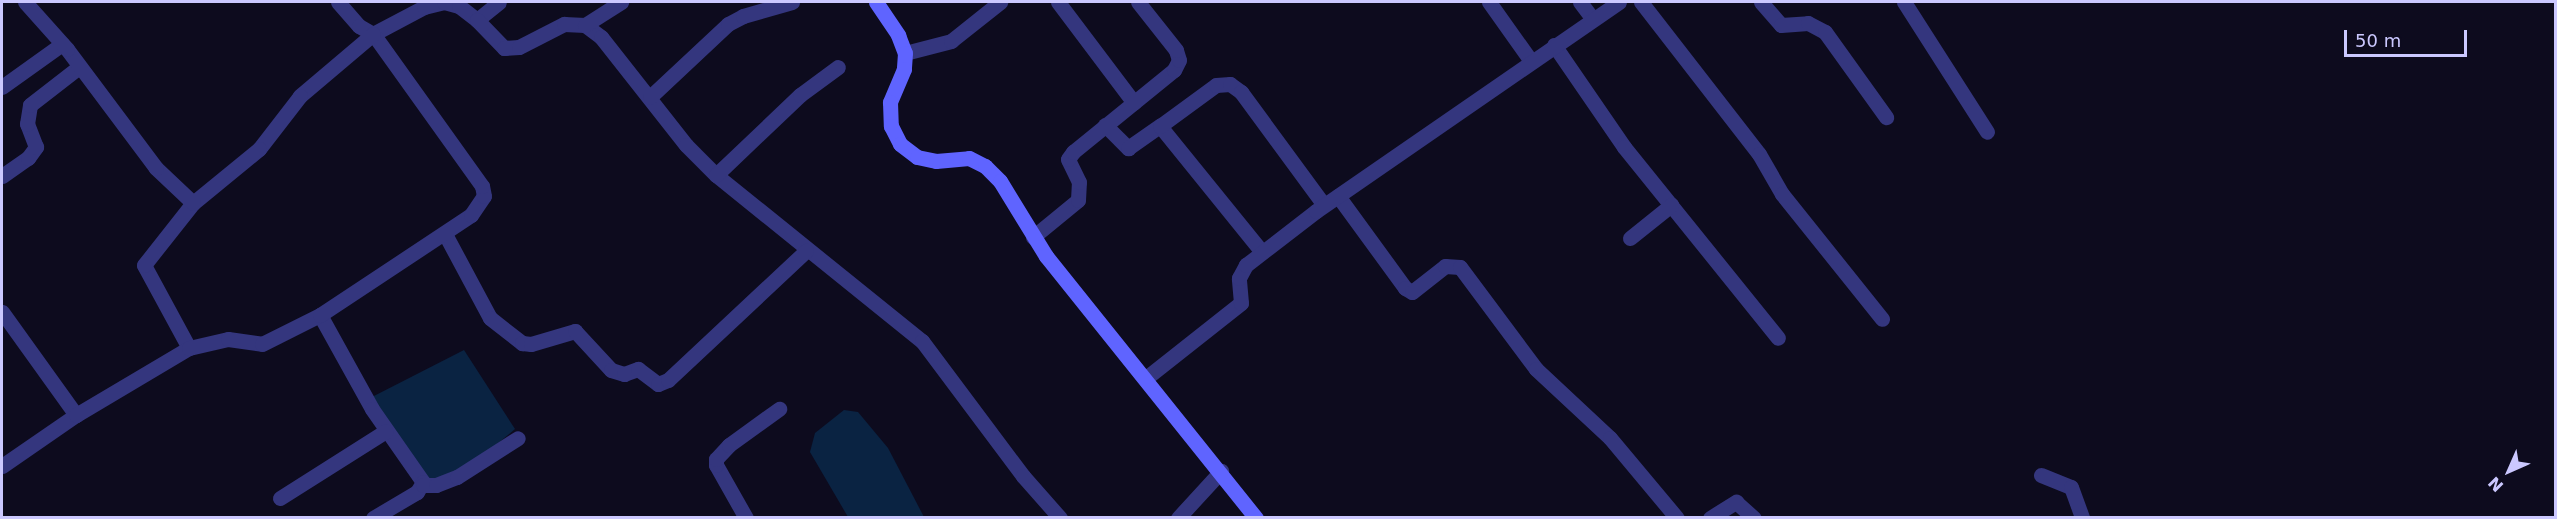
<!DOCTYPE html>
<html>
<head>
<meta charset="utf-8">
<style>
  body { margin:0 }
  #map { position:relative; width:2557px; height:519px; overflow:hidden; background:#0d0b1e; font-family:"DejaVu Sans",sans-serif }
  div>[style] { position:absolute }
  .water>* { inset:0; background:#0a2342 }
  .street>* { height:15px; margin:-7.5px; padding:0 7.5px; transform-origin:7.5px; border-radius:7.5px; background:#34367e }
  .secondary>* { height:15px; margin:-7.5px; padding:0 7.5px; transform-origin:7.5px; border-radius:7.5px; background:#5f64ff }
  span { translate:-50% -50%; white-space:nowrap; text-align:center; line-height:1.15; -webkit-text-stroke:6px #0d0b1e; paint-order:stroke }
  .frame { position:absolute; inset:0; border:3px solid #cbc8ff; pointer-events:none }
  .north { position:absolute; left:2479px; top:441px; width:60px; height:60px; -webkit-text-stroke:4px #0d0b1e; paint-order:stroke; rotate:225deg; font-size:16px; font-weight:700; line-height:24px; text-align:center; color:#cbc8ff }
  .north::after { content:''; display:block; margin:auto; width:21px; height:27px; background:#cbc8ff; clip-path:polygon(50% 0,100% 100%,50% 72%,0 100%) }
  .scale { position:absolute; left:2344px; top:30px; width:123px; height:27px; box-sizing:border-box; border:3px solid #cbc8ff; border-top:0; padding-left:8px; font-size:18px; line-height:21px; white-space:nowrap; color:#cbc8ff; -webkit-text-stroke:4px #0d0b1e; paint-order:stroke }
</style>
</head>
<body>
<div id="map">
  <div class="water">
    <div style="clip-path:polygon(464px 350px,515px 429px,459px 476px,429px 481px,370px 398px)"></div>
    <div style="clip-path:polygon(844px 410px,858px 412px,888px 448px,924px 517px,848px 517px,810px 452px,815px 433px)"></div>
  </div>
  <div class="street">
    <div style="left:338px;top:2px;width:32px;rotate:49deg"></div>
    <div style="left:359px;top:26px;width:16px;rotate:30deg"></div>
    <div style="left:373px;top:34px;width:58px;rotate:-27.9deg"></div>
    <div style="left:424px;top:7px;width:21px;rotate:-14deg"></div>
    <div style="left:444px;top:2px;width:16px;rotate:15deg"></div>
    <div style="left:459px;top:6px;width:23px;rotate:38deg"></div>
    <div style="left:477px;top:20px;width:28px;rotate:-39deg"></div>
    <div style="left:1058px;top:2px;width:126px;rotate:53deg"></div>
    <div style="left:1489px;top:2px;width:72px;rotate:54.6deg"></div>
    <div style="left:1580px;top:2px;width:21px;rotate:53deg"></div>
    <div style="left:1641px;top:2px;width:192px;rotate:52.2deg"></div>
    <div style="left:1759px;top:154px;width:46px;rotate:60.1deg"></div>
    <div style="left:1782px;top:194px;width:160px;rotate:51.3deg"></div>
    <div style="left:1761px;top:2px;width:30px;rotate:49deg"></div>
    <div style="left:1781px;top:25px;width:27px;rotate:-4deg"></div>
    <div style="left:1808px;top:23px;width:19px;rotate:28deg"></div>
    <div style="left:1825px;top:32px;width:105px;rotate:54.3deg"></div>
    <div style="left:1904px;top:2px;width:154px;rotate:57.4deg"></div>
    <div style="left:477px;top:20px;width:39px;rotate:46deg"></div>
    <div style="left:504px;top:48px;width:15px;rotate:-4deg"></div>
    <div style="left:519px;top:47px;width:51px;rotate:-27.1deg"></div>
    <div style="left:564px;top:24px;width:21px;rotate:3deg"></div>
    <div style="left:585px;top:25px;width:20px;rotate:37deg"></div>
    <div style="left:601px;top:37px;width:137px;rotate:51.8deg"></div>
    <div style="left:686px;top:145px;width:42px;rotate:45deg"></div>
    <div style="left:716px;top:175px;width:265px;rotate:38.9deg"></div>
    <div style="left:922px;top:341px;width:169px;rotate:53.2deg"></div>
    <div style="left:1023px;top:476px;width:56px;rotate:48.6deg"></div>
    <div style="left:585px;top:25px;width:43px;rotate:-32.6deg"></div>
    <div style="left:1554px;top:45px;width:124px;rotate:55.5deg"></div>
    <div style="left:1624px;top:147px;width:245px;rotate:51.1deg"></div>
    <div style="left:905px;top:53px;width:48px;rotate:-14.6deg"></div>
    <div style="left:951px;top:41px;width:63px;rotate:-38.5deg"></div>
    <div style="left:2px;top:87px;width:74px;rotate:-35.6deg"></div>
    <div style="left:650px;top:97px;width:107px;rotate:-43.1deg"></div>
    <div style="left:728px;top:24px;width:17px;rotate:-28deg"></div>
    <div style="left:743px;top:16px;width:51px;rotate:-15.9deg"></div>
    <div style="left:1105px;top:125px;width:33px;rotate:45deg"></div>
    <div style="left:1128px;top:148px;width:39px;rotate:-35deg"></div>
    <div style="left:716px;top:175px;width:116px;rotate:-43.6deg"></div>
    <div style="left:800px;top:95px;width:47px;rotate:-36.4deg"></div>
    <div style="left:2px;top:176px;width:32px;rotate:-35deg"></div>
    <div style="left:28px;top:158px;width:14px;rotate:-54deg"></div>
    <div style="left:36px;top:147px;width:25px;rotate:-111deg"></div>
    <div style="left:27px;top:124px;width:19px;rotate:-81deg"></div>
    <div style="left:30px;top:105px;width:62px;rotate:-37.8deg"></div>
    <div style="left:1338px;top:196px;width:114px;rotate:53.9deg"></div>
    <div style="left:1405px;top:288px;width:8px;rotate:30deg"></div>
    <div style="left:1412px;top:292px;width:42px;rotate:-38.2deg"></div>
    <div style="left:1445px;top:266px;width:15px;rotate:4deg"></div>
    <div style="left:1460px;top:267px;width:127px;rotate:53.3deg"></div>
    <div style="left:1536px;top:369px;width:101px;rotate:43deg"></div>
    <div style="left:1610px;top:438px;width:104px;rotate:50.1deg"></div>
    <div style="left:445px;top:234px;width:95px;rotate:61.8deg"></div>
    <div style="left:490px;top:318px;width:41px;rotate:38deg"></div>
    <div style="left:522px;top:343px;width:9px;rotate:6deg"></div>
    <div style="left:531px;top:344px;width:46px;rotate:-16.5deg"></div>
    <div style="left:575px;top:331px;width:53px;rotate:47.3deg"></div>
    <div style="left:611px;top:370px;width:14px;rotate:17deg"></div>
    <div style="left:624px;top:374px;width:15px;rotate:-20deg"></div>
    <div style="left:638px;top:369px;width:25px;rotate:37deg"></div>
    <div style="left:658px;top:384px;width:11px;rotate:-22deg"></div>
    <div style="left:668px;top:380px;width:189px;rotate:-43.1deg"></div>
    <div style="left:1033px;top:237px;width:58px;rotate:-39.4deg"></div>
    <div style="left:1078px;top:200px;width:18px;rotate:-87deg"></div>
    <div style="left:1079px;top:182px;width:25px;rotate:-116deg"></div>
    <div style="left:1068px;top:159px;width:9px;rotate:-54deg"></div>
    <div style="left:1073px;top:152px;width:130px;rotate:-39.1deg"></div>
    <div style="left:1174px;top:70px;width:11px;rotate:-63deg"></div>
    <div style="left:1179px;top:60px;width:10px;rotate:-107deg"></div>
    <div style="left:1176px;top:50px;width:61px;rotate:-128.4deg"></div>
    <div style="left:1630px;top:238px;width:53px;rotate:-38.8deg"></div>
    <div style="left:1262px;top:252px;width:162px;rotate:-129deg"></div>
    <div style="left:1160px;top:126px;width:69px;rotate:-36.2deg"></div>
    <div style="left:1216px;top:85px;width:14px;rotate:-4deg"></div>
    <div style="left:1230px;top:84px;width:14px;rotate:36deg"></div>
    <div style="left:1241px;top:92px;width:140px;rotate:53.7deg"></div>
    <div style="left:2px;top:312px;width:127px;rotate:54.3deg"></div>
    <div style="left:320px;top:315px;width:107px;rotate:61deg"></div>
    <div style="left:372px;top:409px;width:89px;rotate:55.1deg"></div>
    <div style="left:423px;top:482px;width:12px;rotate:121deg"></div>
    <div style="left:417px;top:492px;width:51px;rotate:149.4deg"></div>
    <div style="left:189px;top:348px;width:94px;rotate:-118.5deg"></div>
    <div style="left:144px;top:265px;width:79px;rotate:-51.7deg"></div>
    <div style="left:1146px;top:378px;width:121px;rotate:-38.3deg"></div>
    <div style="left:1241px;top:303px;width:25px;rotate:-95deg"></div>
    <div style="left:1239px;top:278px;width:15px;rotate:-62deg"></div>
    <div style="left:1246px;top:265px;width:88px;rotate:-37.6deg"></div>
    <div style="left:1316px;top:211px;width:368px;rotate:-34.6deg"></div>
    <div style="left:2px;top:466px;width:90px;rotate:-34.6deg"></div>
    <div style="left:76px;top:415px;width:131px;rotate:-30.7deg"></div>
    <div style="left:189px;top:348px;width:40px;rotate:-13deg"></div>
    <div style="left:228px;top:339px;width:34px;rotate:8deg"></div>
    <div style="left:262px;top:344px;width:65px;rotate:-26.6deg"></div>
    <div style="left:320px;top:315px;width:181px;rotate:-33.5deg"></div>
    <div style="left:471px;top:215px;width:23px;rotate:-56deg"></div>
    <div style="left:484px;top:196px;width:10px;rotate:-101deg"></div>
    <div style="left:482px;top:186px;width:187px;rotate:-125.6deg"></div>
    <div style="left:373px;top:34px;width:96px;rotate:139.7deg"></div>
    <div style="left:300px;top:96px;width:67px;rotate:127.7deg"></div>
    <div style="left:259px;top:149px;width:85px;rotate:140.7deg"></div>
    <div style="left:193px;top:203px;width:51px;rotate:-136.6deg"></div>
    <div style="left:156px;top:168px;width:149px;rotate:-126.8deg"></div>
    <div style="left:67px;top:49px;width:63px;rotate:-131.8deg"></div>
    <div style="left:2041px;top:475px;width:32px;rotate:22deg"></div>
    <div style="left:2071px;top:487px;width:33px;rotate:70deg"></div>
    <div style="left:423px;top:485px;width:13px"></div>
    <div style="left:436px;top:485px;width:22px;rotate:-21deg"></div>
    <div style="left:457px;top:477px;width:72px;rotate:-32.6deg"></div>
    <div style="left:280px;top:498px;width:125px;rotate:-32.3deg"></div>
    <div style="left:746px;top:518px;width:61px;rotate:-119.5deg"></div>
    <div style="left:716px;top:465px;width:6px;rotate:-90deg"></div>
    <div style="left:716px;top:459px;width:19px;rotate:-47deg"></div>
    <div style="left:729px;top:445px;width:62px;rotate:-35.8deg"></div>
    <div style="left:1178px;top:518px;width:64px;rotate:-47.5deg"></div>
    <div style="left:1710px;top:518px;width:31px;rotate:-32deg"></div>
    <div style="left:1736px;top:502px;width:24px;rotate:42deg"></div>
  </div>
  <div class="secondary">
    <div style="left:876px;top:2px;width:40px;rotate:56deg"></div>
    <div style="left:898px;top:35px;width:19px;rotate:69deg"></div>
    <div style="left:905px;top:53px;width:16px;rotate:94deg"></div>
    <div style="left:904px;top:69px;width:36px;rotate:113deg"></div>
    <div style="left:890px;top:102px;width:24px;rotate:88deg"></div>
    <div style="left:891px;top:126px;width:20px;rotate:63deg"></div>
    <div style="left:900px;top:144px;width:21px;rotate:37deg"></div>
    <div style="left:917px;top:157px;width:19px;rotate:12deg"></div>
    <div style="left:936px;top:161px;width:33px;rotate:-5deg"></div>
    <div style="left:969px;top:158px;width:18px;rotate:27deg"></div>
    <div style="left:985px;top:166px;width:21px;rotate:45deg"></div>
    <div style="left:1000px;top:181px;width:88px;rotate:58.5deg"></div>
    <div style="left:1046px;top:256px;width:336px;rotate:51.3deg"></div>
  </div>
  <div class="frame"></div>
  <div class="north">N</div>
  <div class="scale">50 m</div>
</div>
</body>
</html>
